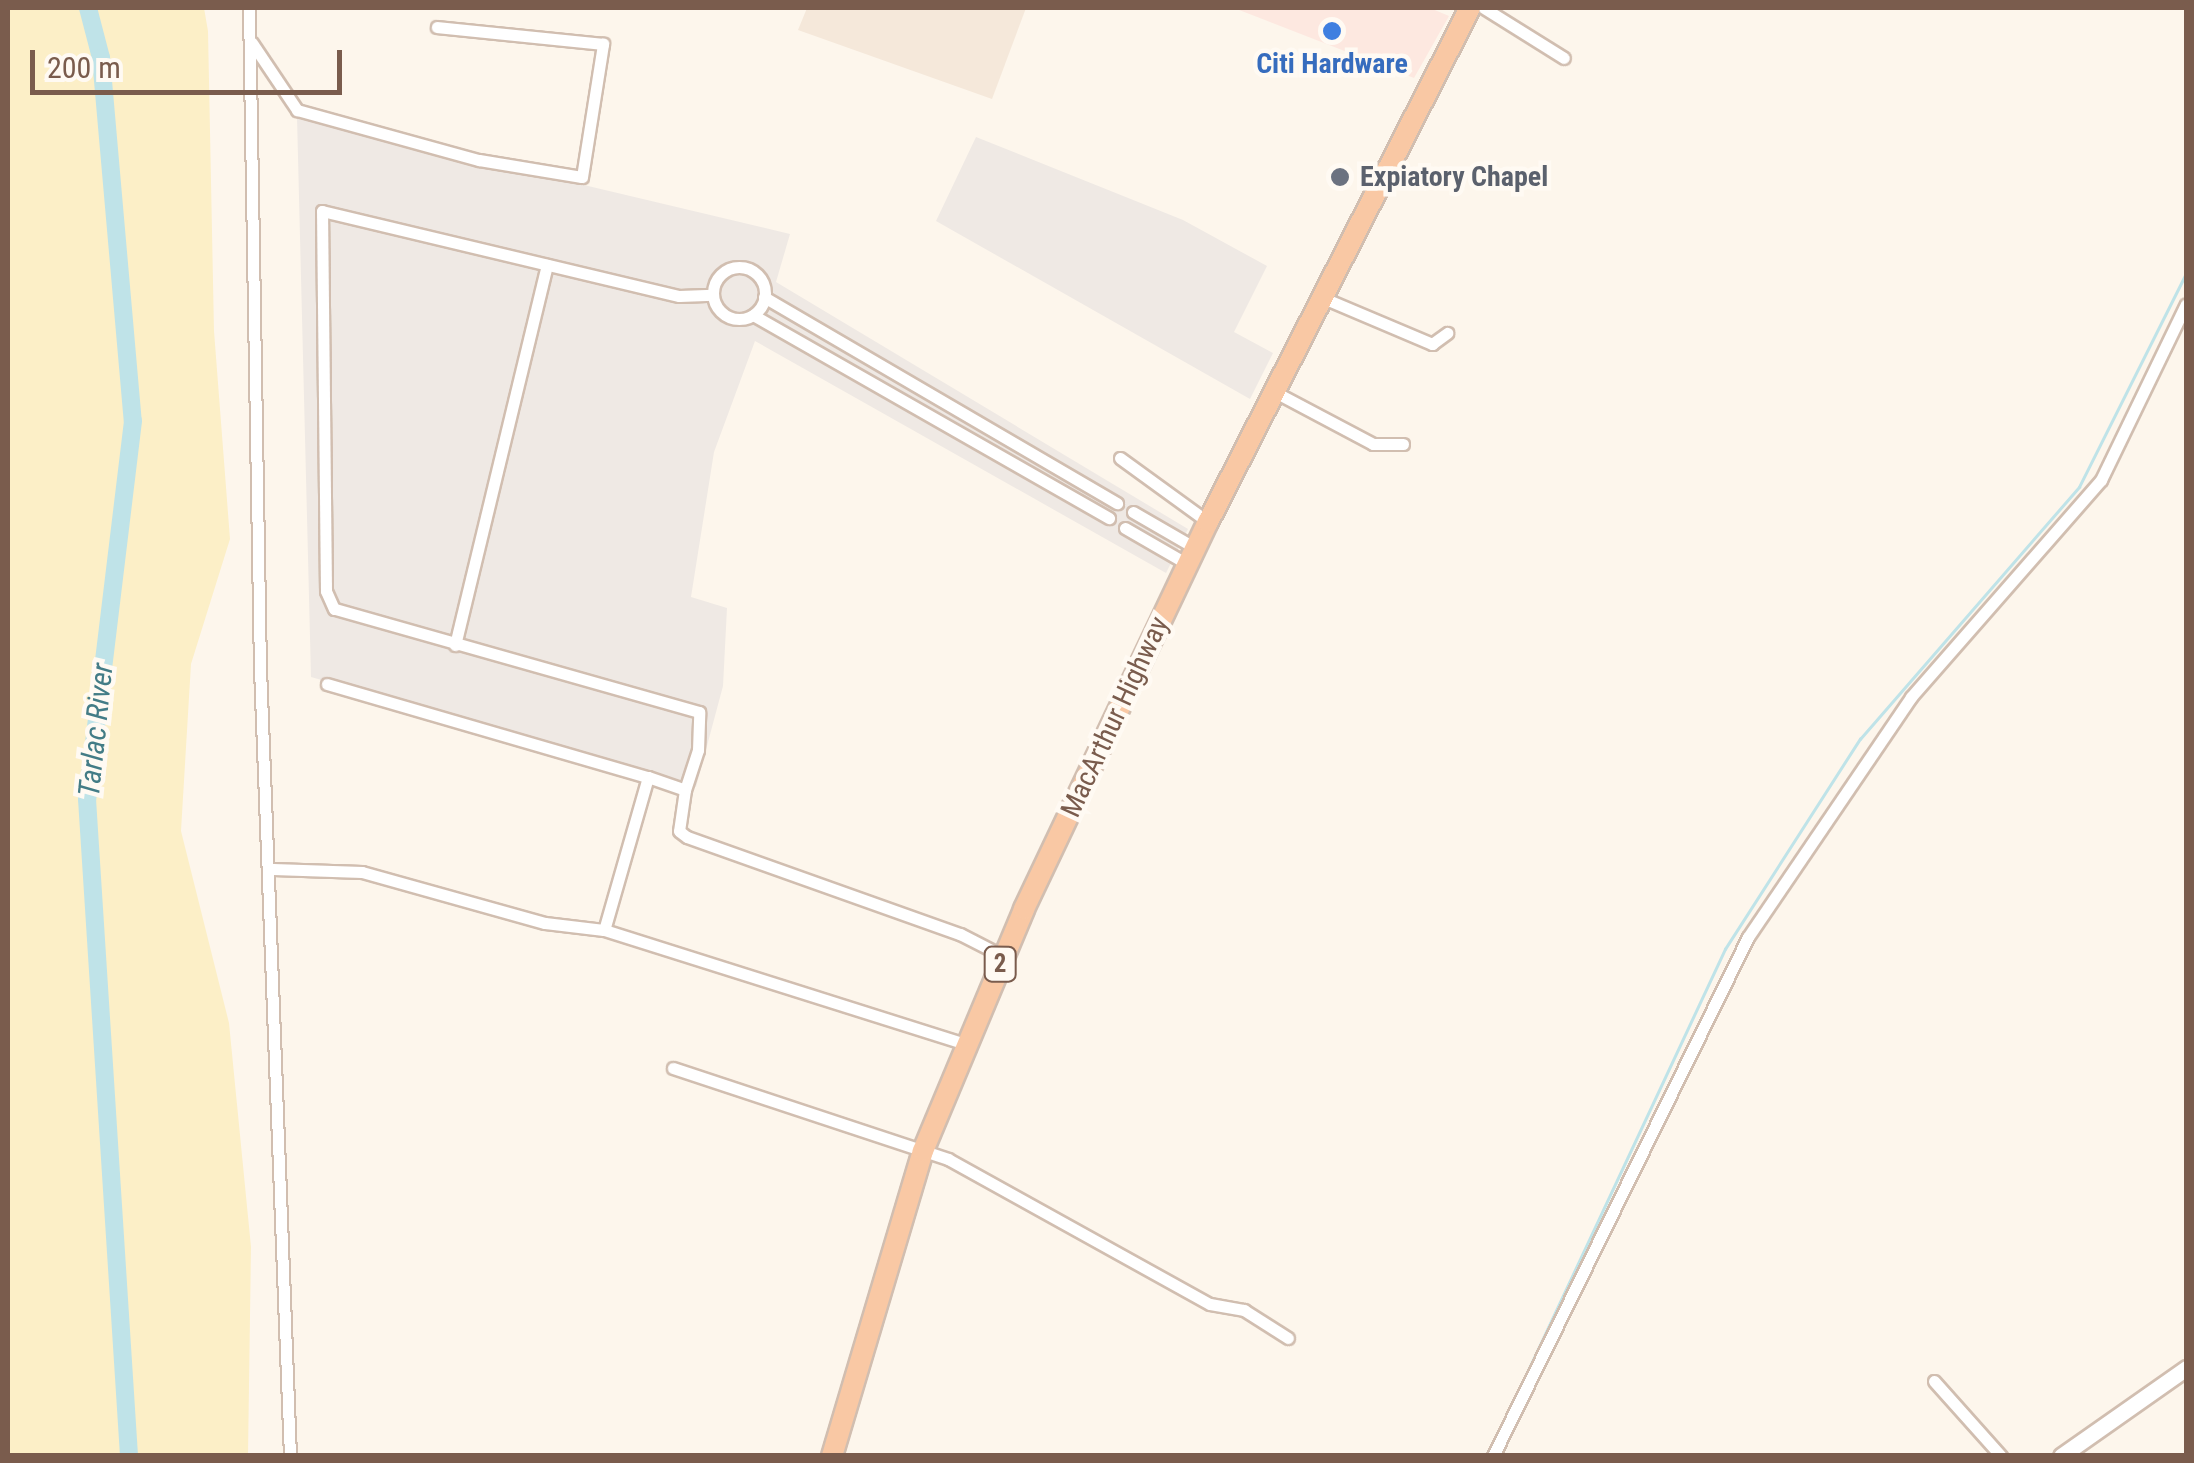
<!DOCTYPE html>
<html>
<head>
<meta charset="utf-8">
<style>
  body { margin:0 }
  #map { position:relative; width:2194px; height:1463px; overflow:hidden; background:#fdf6ec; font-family:"Roboto Condensed",sans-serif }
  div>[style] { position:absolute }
  .residential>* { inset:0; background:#f5e8da }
  .commercial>* { inset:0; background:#fde8e0 }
  .industrial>* { inset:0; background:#efe9e4 }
  .sand>* { inset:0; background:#fcefc7 }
  .stream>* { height:2.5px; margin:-1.25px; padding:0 1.25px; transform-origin:1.25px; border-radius:1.25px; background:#bfe3e8 }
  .river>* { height:18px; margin:-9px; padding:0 9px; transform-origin:9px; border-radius:9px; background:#bfe3e8 }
  .roads { filter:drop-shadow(2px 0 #d1beb0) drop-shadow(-2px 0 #d1beb0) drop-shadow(0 2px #d1beb0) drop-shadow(0 -2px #d1beb0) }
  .minor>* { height:11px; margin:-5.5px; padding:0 5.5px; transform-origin:5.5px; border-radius:5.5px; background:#fff }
  .minor>.ring { margin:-5.5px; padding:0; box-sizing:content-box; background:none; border:11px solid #fff; border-radius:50% }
  .tertiary>* { height:15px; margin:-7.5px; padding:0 7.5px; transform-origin:7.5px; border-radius:7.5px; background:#fff }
  .trunk>* { height:20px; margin:-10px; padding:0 10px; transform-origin:10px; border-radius:10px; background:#f9c8a4 }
  .dots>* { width:28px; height:28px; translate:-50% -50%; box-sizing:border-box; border:5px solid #fffaf3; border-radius:50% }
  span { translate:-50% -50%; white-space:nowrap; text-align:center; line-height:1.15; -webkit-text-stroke:9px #fffaf3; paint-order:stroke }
  .shield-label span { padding:2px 8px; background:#fffaf3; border:2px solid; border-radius:8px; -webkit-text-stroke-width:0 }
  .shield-label { font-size:25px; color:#7a5c4d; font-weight:700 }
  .shop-label { font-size:28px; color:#366cbe; font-weight:700 }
  .worship-label { font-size:28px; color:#5b616d; font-weight:700 }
  .left { translate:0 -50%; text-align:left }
  .street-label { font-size:28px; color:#7a5c4d }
  .water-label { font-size:30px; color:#437c86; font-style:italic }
  .frame { position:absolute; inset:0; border:10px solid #7a5c4d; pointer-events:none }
  .scale { position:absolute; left:30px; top:50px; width:312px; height:45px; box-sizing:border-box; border:5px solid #7a5c4d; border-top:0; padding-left:12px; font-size:30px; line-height:35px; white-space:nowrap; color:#7a5c4d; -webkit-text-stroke:8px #fffaf3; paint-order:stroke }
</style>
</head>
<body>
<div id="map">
  <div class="residential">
    <div style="clip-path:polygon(807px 8px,1026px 8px,992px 99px,798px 30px)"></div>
  </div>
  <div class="commercial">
    <div style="clip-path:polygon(1234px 8px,1430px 8px,1449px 16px,1414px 78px)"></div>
  </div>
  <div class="industrial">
    <div style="clip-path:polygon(297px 117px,790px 234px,776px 282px,1188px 529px,1166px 573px,755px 341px,714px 452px,691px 597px,727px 608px,723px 686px,696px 787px,311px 677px)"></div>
    <div style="clip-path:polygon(976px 137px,1183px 220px,1267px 266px,1234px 332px,1273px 353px,1250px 399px,936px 221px)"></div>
  </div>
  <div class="sand">
    <div style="clip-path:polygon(8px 8px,204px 8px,208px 31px,214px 331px,230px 539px,191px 664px,181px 831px,229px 1023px,251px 1247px,248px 1455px,8px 1455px)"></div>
  </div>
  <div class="stream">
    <div style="left:1509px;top:1411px;width:510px;rotate:-64.94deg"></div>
    <div style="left:1725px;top:949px;width:250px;rotate:-57.3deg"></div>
    <div style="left:1860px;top:739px;width:334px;rotate:-49deg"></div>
    <div style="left:2079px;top:487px;width:239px;rotate:-63.4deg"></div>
  </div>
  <div class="river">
    <div style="left:88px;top:8px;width:52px;rotate:75.4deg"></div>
    <div style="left:101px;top:58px;width:364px;rotate:85deg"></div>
    <div style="left:133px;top:421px;width:381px;rotate:96.9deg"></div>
    <div style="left:87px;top:799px;width:658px;rotate:86.34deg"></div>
  </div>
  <div class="roads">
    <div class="minor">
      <div style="left:249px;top:8px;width:660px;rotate:89.05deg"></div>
      <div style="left:260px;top:668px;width:789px;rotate:87.82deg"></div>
      <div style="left:1484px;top:8px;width:94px;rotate:32deg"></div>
      <div style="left:252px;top:43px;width:81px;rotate:56.1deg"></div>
      <div style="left:297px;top:110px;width:189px;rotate:15.4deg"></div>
      <div style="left:479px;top:160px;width:104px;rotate:9.4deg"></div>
      <div style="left:582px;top:177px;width:135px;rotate:-81deg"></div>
      <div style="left:603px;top:44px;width:167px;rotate:-174.2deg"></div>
      <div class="ring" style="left:713px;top:267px;width:41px;height:41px"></div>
      <div style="left:764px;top:297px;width:409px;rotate:30.3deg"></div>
      <div style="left:1321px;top:297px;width:121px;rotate:22.9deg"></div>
      <div style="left:1432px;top:344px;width:19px;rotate:-36deg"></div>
      <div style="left:753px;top:315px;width:410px;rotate:29.7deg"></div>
      <div style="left:1273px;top:391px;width:113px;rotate:27.9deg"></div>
      <div style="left:1373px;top:444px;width:30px"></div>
      <div style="left:1120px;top:458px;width:109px;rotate:36deg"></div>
      <div style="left:1133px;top:512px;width:72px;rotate:30.1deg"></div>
      <div style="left:1125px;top:528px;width:72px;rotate:30.1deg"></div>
      <div style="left:455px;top:645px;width:391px;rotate:-76.4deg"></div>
      <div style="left:327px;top:684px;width:334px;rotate:16.2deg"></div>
      <div style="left:648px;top:777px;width:159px;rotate:106deg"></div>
      <div style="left:648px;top:777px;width:39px;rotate:19deg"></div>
      <div style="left:685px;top:790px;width:41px;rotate:98.3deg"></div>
      <div style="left:679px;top:831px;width:10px;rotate:37deg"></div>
      <div style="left:687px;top:837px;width:290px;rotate:19.6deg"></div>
      <div style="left:960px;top:934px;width:48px;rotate:27.1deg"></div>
      <div style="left:685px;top:790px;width:42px;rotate:-72deg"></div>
      <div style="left:698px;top:750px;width:38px;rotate:-88deg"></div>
      <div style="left:699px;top:712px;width:379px;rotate:-164.2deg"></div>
      <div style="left:334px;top:609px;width:20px;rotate:-114deg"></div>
      <div style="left:326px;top:591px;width:380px;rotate:-90.6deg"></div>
      <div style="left:322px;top:211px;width:367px;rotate:13.4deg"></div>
      <div style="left:679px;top:296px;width:34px;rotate:-2deg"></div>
      <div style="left:273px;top:869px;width:89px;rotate:1.9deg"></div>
      <div style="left:362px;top:872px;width:190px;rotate:15.6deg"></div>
      <div style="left:545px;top:923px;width:59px;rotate:6.8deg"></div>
      <div style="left:604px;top:930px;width:379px;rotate:17.5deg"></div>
      <div style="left:673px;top:1068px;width:290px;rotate:18.3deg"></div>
      <div style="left:948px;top:1159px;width:299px;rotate:29deg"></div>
      <div style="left:1210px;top:1304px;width:35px;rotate:10deg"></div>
      <div style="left:1244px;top:1310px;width:52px;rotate:32.5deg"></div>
      <div style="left:1934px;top:1381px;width:101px;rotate:48.2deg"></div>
      <div style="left:1493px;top:1456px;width:578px;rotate:-63.83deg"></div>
      <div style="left:1748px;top:937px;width:290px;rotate:-55.8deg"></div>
      <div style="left:1911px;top:697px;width:288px;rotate:-48.8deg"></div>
      <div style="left:2101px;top:480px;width:195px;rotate:-64.2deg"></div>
    </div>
    <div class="tertiary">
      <div style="left:2061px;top:1456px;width:153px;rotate:-35.1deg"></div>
    </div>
    <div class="trunk">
      <div style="left:832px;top:1456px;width:318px;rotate:-73.4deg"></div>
      <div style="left:923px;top:1151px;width:262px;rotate:-67.3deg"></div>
      <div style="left:1024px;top:909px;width:429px;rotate:-64.6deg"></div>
      <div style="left:1208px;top:522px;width:577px;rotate:-62.99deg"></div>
    </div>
  </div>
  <div class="dots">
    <div style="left:1332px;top:31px;background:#3f7fe0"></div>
    <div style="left:1340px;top:177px;background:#6b7280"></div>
  </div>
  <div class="shield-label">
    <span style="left:1000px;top:964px">2</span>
  </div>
  <div class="shop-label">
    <span style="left:1332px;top:64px">Citi Hardware</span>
  </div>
  <div class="worship-label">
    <span class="left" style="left:1360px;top:177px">Expiatory Chapel</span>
  </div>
  <div class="street-label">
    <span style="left:1115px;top:717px;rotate:-65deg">MacArthur Highway</span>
  </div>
  <div class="water-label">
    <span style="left:96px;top:730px;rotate:-84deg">Tarlac River</span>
  </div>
  <div class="frame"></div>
  <div class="scale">200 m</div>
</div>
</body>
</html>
